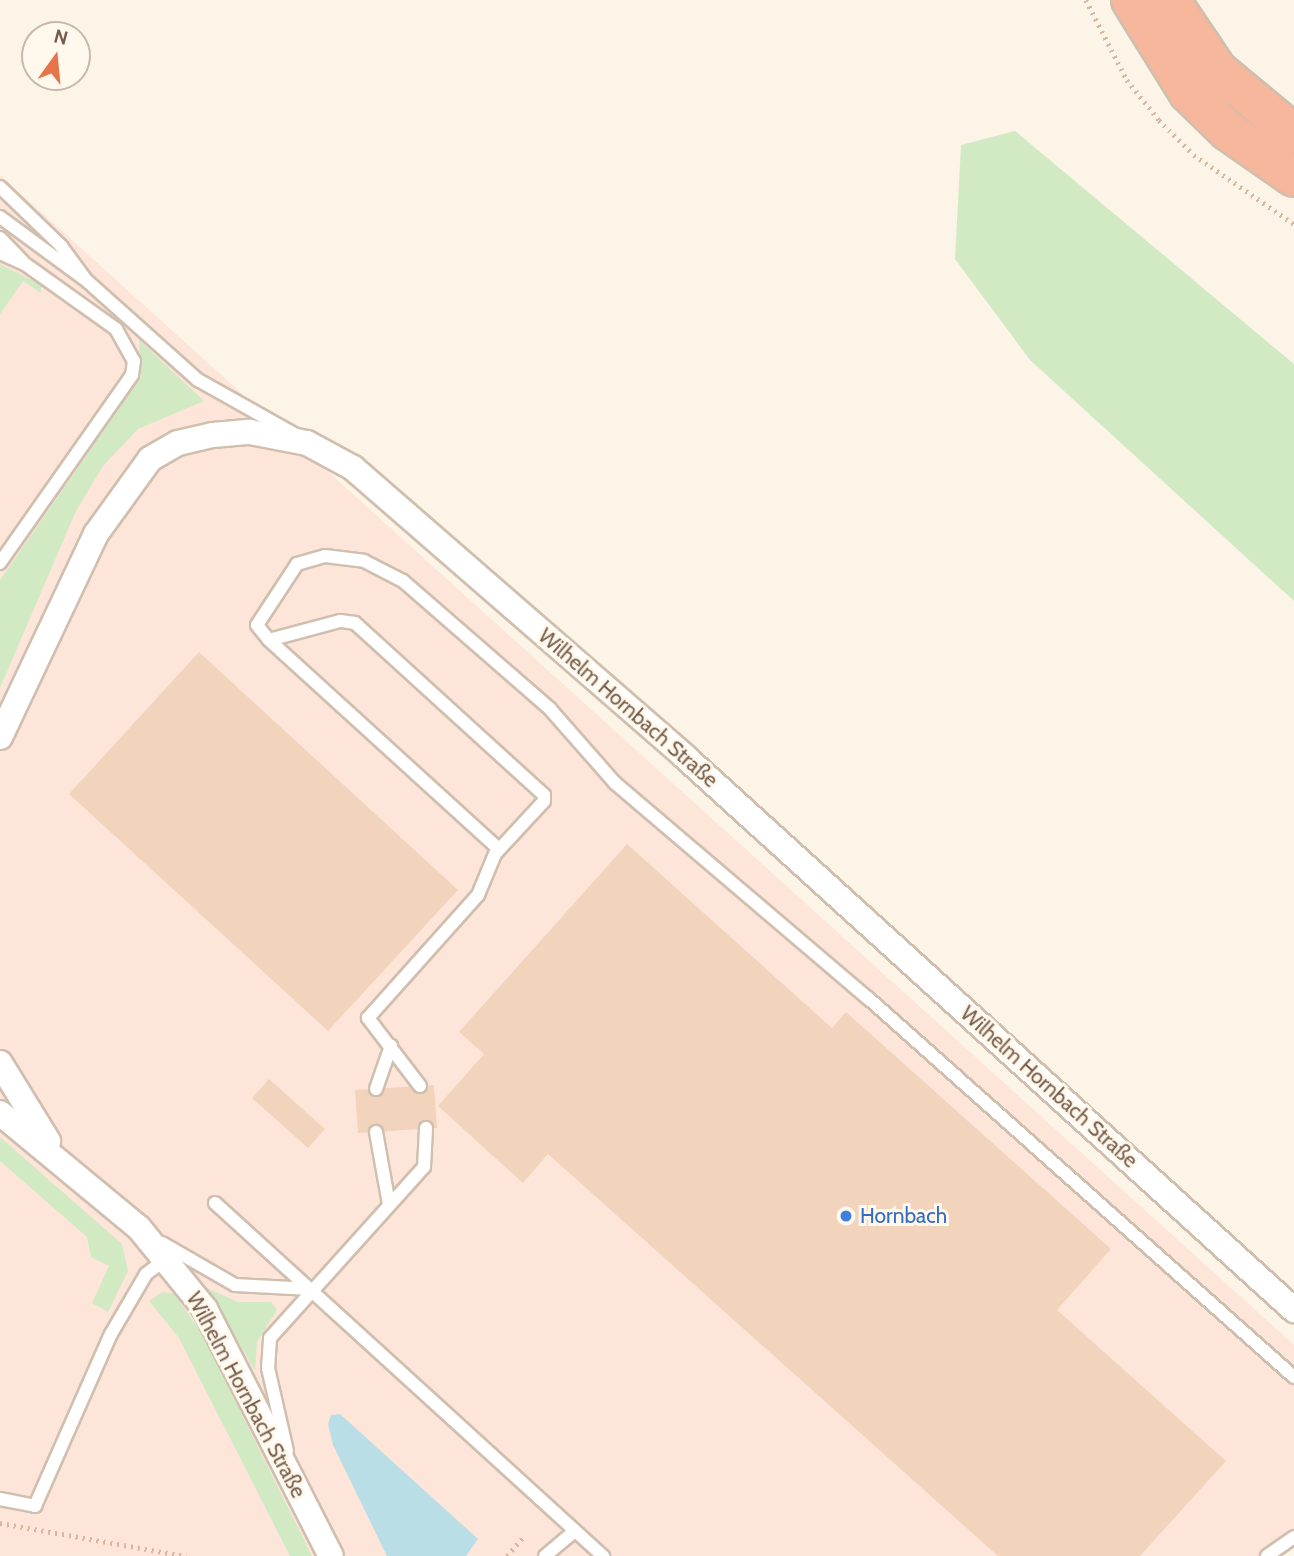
<!DOCTYPE html>
<html>
<head>
<meta charset="utf-8">
<style>
  body { margin:0 }
  #map { position:relative; width:1294px; height:1556px; overflow:hidden; background:#fcf4e6; font-family:Cabin,sans-serif }
  div>[style] { position:absolute }
  .commercial>* { inset:0; background:#fde5d9 }
  .green>* { inset:0; background:#d2eac4 }
  .water>* { inset:0; background:#badee6 }
  .building>* { inset:0; background:#f2d4bd }
  .path>* { height:4.5px; margin-top:-2.25px; transform-origin:0; background:repeating-linear-gradient(90deg,#d7b7a0 0 2px,transparent 0 7px) }
  .roads { filter:drop-shadow(2px 0 #d0bfae) drop-shadow(-2px 0 #d0bfae) drop-shadow(0 2px #d0bfae) drop-shadow(0 -2px #d0bfae) }
  .lane>* { height:12px; margin:-6px; padding:0 6px; transform-origin:6px; border-radius:6px; background:#fff }
  .street>* { height:24px; margin:-12px; padding:0 12px; transform-origin:12px; border-radius:12px; background:#fff }
  .highway>* { height:38px; margin:-19px; padding:0 19px; transform-origin:19px; border-radius:19px; background:#f7b79c }
  .dots>* { width:19px; height:19px; translate:-50% -50%; box-sizing:border-box; border:4px solid #fff8ec; border-radius:50% }
  span { translate:-50% -50%; white-space:nowrap; text-align:center; line-height:1.15; -webkit-text-stroke:6px #fff8ec; paint-order:stroke }
  .street-label { font-size:21px; color:#765b4a }
  .shop-label { font-size:21px; color:#366cbe }
  .left { translate:0 -50%; text-align:left }
  .north { position:absolute; left:21px; top:21px; width:70px; height:70px; box-sizing:border-box; background:#fff8ec; border:2px solid #c8b9ab; border-radius:50%; rotate:15deg; font-size:19px; font-weight:700; line-height:28px; text-align:center; color:#765b4a }
  .north::after { content:''; display:block; margin:auto; width:24px; height:32px; background:#e7734a; clip-path:polygon(50% 0,100% 100%,50% 72%,0 100%) }
</style>
</head>
<body>
<div id="map">
  <div class="commercial">
    <div style="clip-path:polygon(0 175px,1294px 1345px,1294px 1547px,1281px 1556px,0 1556px)"></div>
  </div>
  <div class="green">
    <div style="clip-path:polygon(1015px 131px,1294px 364px,1294px 601px,1030px 360px,955px 259px,961px 145px)"></div>
    <div style="clip-path:polygon(0 264px,41px 285px,41px 293px,23px 281px,0 314px)"></div>
    <div style="clip-path:polygon(139px 340px,204px 401px,138px 429px,103px 466px,76px 511px,0 688px,0 580px,141px 377px)"></div>
    <div style="clip-path:polygon(0 1137px,122px 1244px,128px 1271px,108px 1312px,92px 1303px,109px 1266px,91px 1257px,87px 1237px,0 1161px)"></div>
    <div style="clip-path:polygon(207px 1288px,238px 1302px,271px 1302px,277px 1310px,257px 1342px,255px 1371px)"></div>
    <div style="clip-path:polygon(162px 1292px,174px 1294px,201px 1332px,312px 1556px,290px 1556px,179px 1338px,149px 1301px)"></div>
  </div>
  <div class="water">
    <div style="clip-path:polygon(340px 1414px,478px 1539px,466px 1556px,387px 1556px,333px 1445px,328px 1424px,331px 1415px)"></div>
  </div>
  <div class="building">
    <div style="clip-path:polygon(199px 652px,458px 890px,328px 1031px,69px 794px)"></div>
    <div style="clip-path:polygon(627px 844px,832px 1028px,846px 1012px,1111px 1249px,1057px 1310px,1226px 1461px,1140px 1556px,998px 1556px,548px 1154px,523px 1183px,438px 1106px,484px 1054px,459px 1032px)"></div>
    <div style="clip-path:polygon(269px 1079px,325px 1129px,308px 1148px,252px 1098px)"></div>
    <div style="clip-path:polygon(434px 1085px,437px 1128px,358px 1133px,355px 1090px)"></div>
  </div>
  <div class="path">
    <div style="left:1086px;top:0;width:90px;rotate:62.9deg"></div>
    <div style="left:1127px;top:80px;width:51px;rotate:51.3deg"></div>
    <div style="left:1159px;top:120px;width:49px;rotate:45deg"></div>
    <div style="left:1194px;top:155px;width:121px;rotate:34.6deg"></div>
    <div style="left:0;top:1523px;width:189px;rotate:10.1deg"></div>
    <div style="left:507px;top:1556px;width:25px;rotate:-50deg"></div>
  </div>
  <div class="roads">
    <div class="lane">
      <div style="left:0;top:187px;width:85px;rotate:44deg"></div>
      <div style="left:61px;top:246px;width:42px;rotate:53.7deg"></div>
      <div style="left:86px;top:280px;width:150px;rotate:41.8deg"></div>
      <div style="left:198px;top:380px;width:112px;rotate:29.3deg"></div>
      <div style="left:0;top:217px;width:103px;rotate:36.3deg"></div>
      <div style="left:0;top:238px;width:32px;rotate:46deg"></div>
      <div style="left:0;top:253px;width:27px;rotate:24deg"></div>
      <div style="left:25px;top:264px;width:112px;rotate:35.5deg"></div>
      <div style="left:116px;top:329px;width:37px;rotate:61deg"></div>
      <div style="left:134px;top:361px;width:14px;rotate:98deg"></div>
      <div style="left:132px;top:375px;width:230px;rotate:125.1deg"></div>
      <div style="left:269px;top:640px;width:19px;rotate:-129deg"></div>
      <div style="left:257px;top:625px;width:73px;rotate:-56.7deg"></div>
      <div style="left:297px;top:564px;width:29px;rotate:-16deg"></div>
      <div style="left:325px;top:556px;width:39px;rotate:7deg"></div>
      <div style="left:364px;top:561px;width:44px;rotate:27.1deg"></div>
      <div style="left:403px;top:581px;width:195px;rotate:41deg"></div>
      <div style="left:550px;top:709px;width:98px;rotate:48.7deg"></div>
      <div style="left:615px;top:783px;width:332px;rotate:40.4deg"></div>
      <div style="left:868px;top:998px;width:570px;rotate:41.66deg"></div>
      <div style="left:420px;top:1086px;width:86px;rotate:-127.4deg"></div>
      <div style="left:368px;top:1018px;width:165px;rotate:-48.2deg"></div>
      <div style="left:478px;top:895px;width:44px;rotate:-67.5deg"></div>
      <div style="left:495px;top:854px;width:72px;rotate:-47.2deg"></div>
      <div style="left:544px;top:801px;width:6px;rotate:-90deg"></div>
      <div style="left:544px;top:795px;width:256px;rotate:-137.7deg"></div>
      <div style="left:355px;top:623px;width:15px;rotate:-172deg"></div>
      <div style="left:340px;top:621px;width:73px;rotate:165deg"></div>
      <div style="left:269px;top:640px;width:311px;rotate:42.3deg"></div>
      <div style="left:376px;top:1089px;width:46px;rotate:-70.8deg"></div>
      <div style="left:376px;top:1132px;width:73px;rotate:79.8deg"></div>
      <div style="left:215px;top:1203px;width:525px;rotate:42.3deg"></div>
      <div style="left:162px;top:1243px;width:84px;rotate:29.9deg"></div>
      <div style="left:235px;top:1285px;width:76px;rotate:3deg"></div>
      <div style="left:287px;top:1451px;width:85px;rotate:-102.9deg"></div>
      <div style="left:268px;top:1368px;width:30px;rotate:-86deg"></div>
      <div style="left:270px;top:1338px;width:230px;rotate:-48deg"></div>
      <div style="left:424px;top:1167px;width:39px;rotate:-87deg"></div>
      <div style="left:0;top:1499px;width:36px;rotate:11deg"></div>
      <div style="left:35px;top:1506px;width:188px;rotate:-66.2deg"></div>
      <div style="left:111px;top:1334px;width:69px;rotate:-59.7deg"></div>
      <div style="left:146px;top:1274px;width:26px;rotate:-37deg"></div>
      <div style="left:545px;top:1556px;width:39px;rotate:-40deg"></div>
      <div style="left:1267px;top:1556px;width:33px;rotate:-35deg"></div>
    </div>
    <div class="street">
      <div style="left:0;top:737px;width:225px;rotate:-64.7deg"></div>
      <div style="left:96px;top:534px;width:92px;rotate:-54.2deg"></div>
      <div style="left:150px;top:459px;width:32px;rotate:-30deg"></div>
      <div style="left:178px;top:443px;width:36px;rotate:-13deg"></div>
      <div style="left:213px;top:435px;width:37px;rotate:-5deg"></div>
      <div style="left:250px;top:432px;width:58px;rotate:10.9deg"></div>
      <div style="left:307px;top:443px;width:52px;rotate:28.5deg"></div>
      <div style="left:353px;top:468px;width:440px;rotate:41deg"></div>
      <div style="left:685px;top:757px;width:823px;rotate:42.24deg"></div>
      <div style="left:0;top:1063px;width:92px;rotate:58.4deg"></div>
      <div style="left:0;top:1113px;width:180px;rotate:39.6deg"></div>
      <div style="left:139px;top:1228px;width:104px;rotate:50.8deg"></div>
      <div style="left:205px;top:1309px;width:277px;rotate:63deg"></div>
    </div>
    <div class="highway">
      <div style="left:1131px;top:0;width:110px;rotate:58.1deg"></div>
      <div style="left:1189px;top:93px;width:54px;rotate:44.3deg"></div>
      <div style="left:1228px;top:131px;width:80px;rotate:34.9deg"></div>
      <div style="left:1170px;top:0;width:84px;rotate:56.1deg"></div>
      <div style="left:1217px;top:70px;width:100px;rotate:39.7deg"></div>
    </div>
  </div>
  <div class="dots">
    <div style="left:846px;top:1216px;background:#3f7fe0"></div>
  </div>
  <div class="street-label">
    <span style="left:628px;top:708px;rotate:41deg">Wilhelm Hornbach Straße</span>
    <span style="left:1049px;top:1087px;rotate:42deg">Wilhelm Hornbach Straße</span>
    <span style="left:246px;top:1395px;rotate:62deg">Wilhelm Hornbach Straße</span>
  </div>
  <div class="shop-label">
    <span class="left" style="left:860px;top:1216px">Hornbach</span>
  </div>
  <div class="north">N</div>
</div>
</body>
</html>
